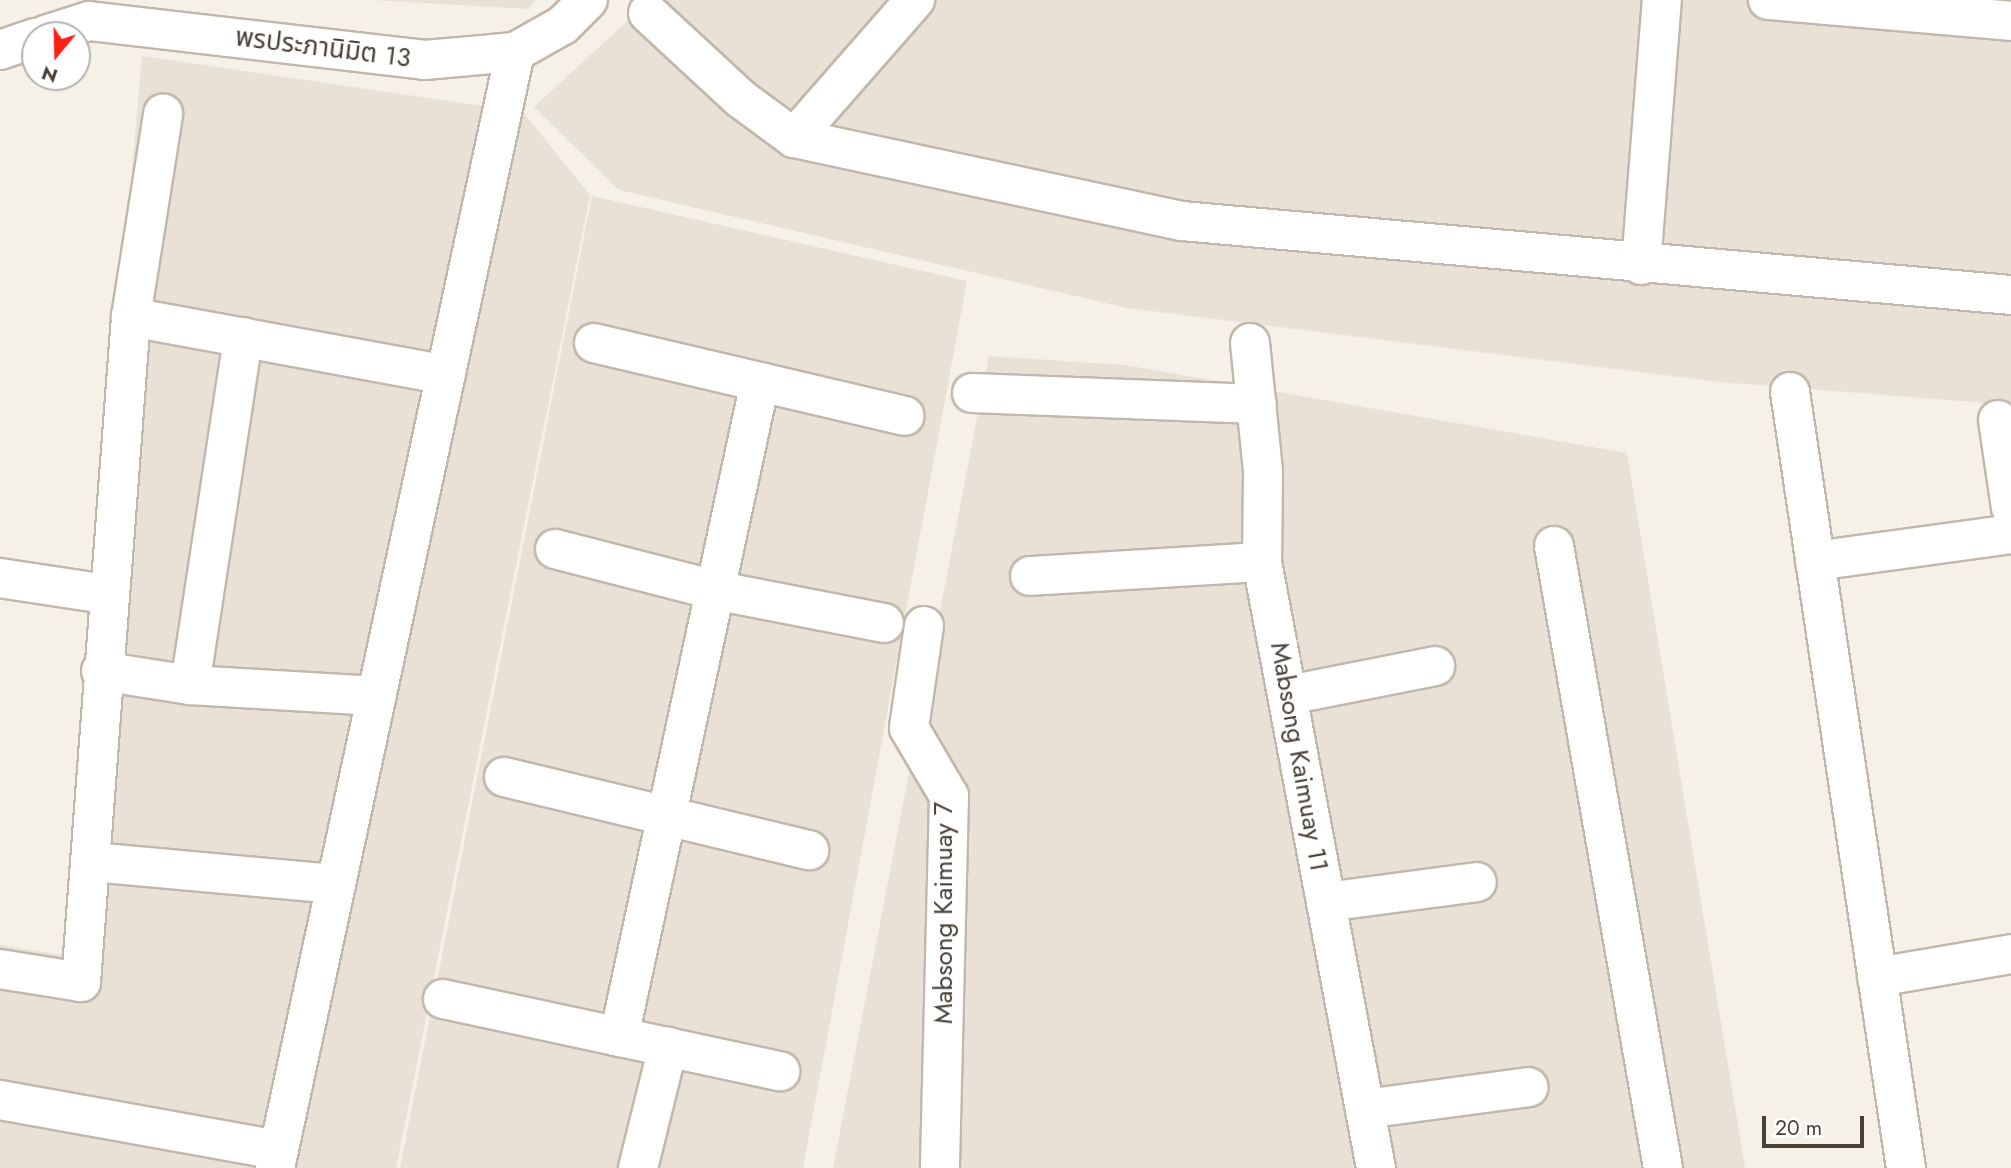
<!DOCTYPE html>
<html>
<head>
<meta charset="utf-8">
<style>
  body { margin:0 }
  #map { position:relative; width:2011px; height:1168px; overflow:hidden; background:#f5f0e8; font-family:Jost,"Noto Sans Thai",sans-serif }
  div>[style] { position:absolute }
  .residential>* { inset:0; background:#e9e1d6 }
  .roads { filter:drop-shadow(2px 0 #c1b7aa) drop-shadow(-2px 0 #c1b7aa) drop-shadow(0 2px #c1b7aa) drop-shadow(0 -2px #c1b7aa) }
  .minor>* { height:38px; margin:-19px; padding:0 19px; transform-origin:19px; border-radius:19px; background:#fff }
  span { translate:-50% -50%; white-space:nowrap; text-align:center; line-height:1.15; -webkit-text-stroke:6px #fff; paint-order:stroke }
  .street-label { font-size:26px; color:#494036 }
  .north { position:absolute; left:21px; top:21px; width:70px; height:70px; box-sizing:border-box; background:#fff; border:2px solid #b6b3af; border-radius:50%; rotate:199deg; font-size:19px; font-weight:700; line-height:28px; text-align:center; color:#494036 }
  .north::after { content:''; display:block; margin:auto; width:24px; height:32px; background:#ff1f15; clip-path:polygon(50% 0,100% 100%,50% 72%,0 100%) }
  .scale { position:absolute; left:1762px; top:1116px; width:102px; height:32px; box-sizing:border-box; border:4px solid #494036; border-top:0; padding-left:9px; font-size:21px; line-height:24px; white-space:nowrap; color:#494036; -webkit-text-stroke:5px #fff; paint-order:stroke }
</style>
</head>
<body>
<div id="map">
  <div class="residential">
    <div style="clip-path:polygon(374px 0,536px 0,528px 9px)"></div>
    <div style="clip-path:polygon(650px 0,2011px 0,2011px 405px,1720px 382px,1127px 308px,619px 190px,534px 107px)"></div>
    <div style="clip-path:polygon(142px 56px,523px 112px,590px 195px,396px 1168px,0 1168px,0 945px,63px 955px)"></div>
    <div style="clip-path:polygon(592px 196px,967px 281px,803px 1168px,400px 1168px)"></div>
    <div style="clip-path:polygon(989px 356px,1125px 365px,1627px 453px,1745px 1168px,833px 1168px)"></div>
  </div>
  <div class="roads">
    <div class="minor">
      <div style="left:1768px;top:0;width:244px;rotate:4.9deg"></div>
      <div style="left:648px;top:13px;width:127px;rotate:42.8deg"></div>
      <div style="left:741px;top:99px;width:66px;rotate:36.3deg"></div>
      <div style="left:794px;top:138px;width:397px;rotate:12.1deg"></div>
      <div style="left:1182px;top:221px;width:832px;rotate:5.1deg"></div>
      <div style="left:45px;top:35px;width:46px;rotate:-17.7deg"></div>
      <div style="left:89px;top:21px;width:338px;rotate:6.6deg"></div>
      <div style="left:425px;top:60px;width:90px;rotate:-5.1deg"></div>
      <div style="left:515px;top:52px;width:55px;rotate:-29.4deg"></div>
      <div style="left:563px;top:25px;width:35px;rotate:-45deg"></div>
      <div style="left:0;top:50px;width:37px;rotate:-19deg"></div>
      <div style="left:794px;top:138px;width:184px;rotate:-48.8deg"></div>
      <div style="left:1641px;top:265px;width:266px;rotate:-85.5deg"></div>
      <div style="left:131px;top:317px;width:320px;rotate:10.4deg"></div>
      <div style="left:594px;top:343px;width:319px;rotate:13.2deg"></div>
      <div style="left:1250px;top:343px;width:130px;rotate:84.2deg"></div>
      <div style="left:1263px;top:472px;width:90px;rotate:90.6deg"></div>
      <div style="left:1262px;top:562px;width:617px;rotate:79.35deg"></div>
      <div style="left:1790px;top:392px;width:785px;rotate:81.5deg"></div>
      <div style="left:972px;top:393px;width:285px;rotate:2.2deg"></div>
      <div style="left:1998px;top:420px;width:89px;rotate:81.6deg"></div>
      <div style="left:1554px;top:546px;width:631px;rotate:80.06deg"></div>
      <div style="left:555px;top:549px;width:169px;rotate:14.4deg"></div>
      <div style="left:719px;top:591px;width:168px;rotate:11deg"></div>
      <div style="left:1815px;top:561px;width:198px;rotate:-7.8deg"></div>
      <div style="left:1030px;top:576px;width:232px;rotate:-3.5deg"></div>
      <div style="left:0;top:578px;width:107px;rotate:8.6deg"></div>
      <div style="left:924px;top:626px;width:103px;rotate:98.4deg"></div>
      <div style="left:909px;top:728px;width:79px;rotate:59.5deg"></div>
      <div style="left:949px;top:796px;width:372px;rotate:91.4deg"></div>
      <div style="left:101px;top:671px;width:90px;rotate:8.9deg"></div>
      <div style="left:190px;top:685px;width:187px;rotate:3.4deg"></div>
      <div style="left:190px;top:685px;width:352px;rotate:-81.3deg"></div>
      <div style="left:1289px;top:695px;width:149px;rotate:-11.2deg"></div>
      <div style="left:504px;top:777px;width:314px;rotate:13.5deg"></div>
      <div style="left:92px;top:862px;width:245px;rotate:5.2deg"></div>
      <div style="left:1326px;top:902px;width:152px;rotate:-7.5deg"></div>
      <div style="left:0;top:969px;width:82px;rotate:9.1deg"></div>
      <div style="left:81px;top:982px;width:667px;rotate:-85.7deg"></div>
      <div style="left:131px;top:317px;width:206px;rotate:-81deg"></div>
      <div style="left:1877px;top:977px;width:136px;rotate:-9.7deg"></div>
      <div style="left:443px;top:999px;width:345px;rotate:12.1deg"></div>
      <div style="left:619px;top:1037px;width:670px;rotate:-77.85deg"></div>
      <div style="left:0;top:1100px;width:283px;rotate:10.2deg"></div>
      <div style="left:1365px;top:1109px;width:165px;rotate:-7.6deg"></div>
      <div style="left:275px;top:1168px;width:1142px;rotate:-77.86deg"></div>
      <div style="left:638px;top:1168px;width:125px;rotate:-76.1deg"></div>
    </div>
  </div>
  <div class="street-label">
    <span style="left:323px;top:48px;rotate:7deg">พรประภานิมิต 13</span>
    <span style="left:1299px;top:757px;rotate:80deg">Mabsong Kaimuay 11</span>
    <span style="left:944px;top:913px;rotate:-90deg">Mabsong Kaimuay 7</span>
  </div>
  <div class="north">N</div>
  <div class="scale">20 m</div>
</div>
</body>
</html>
